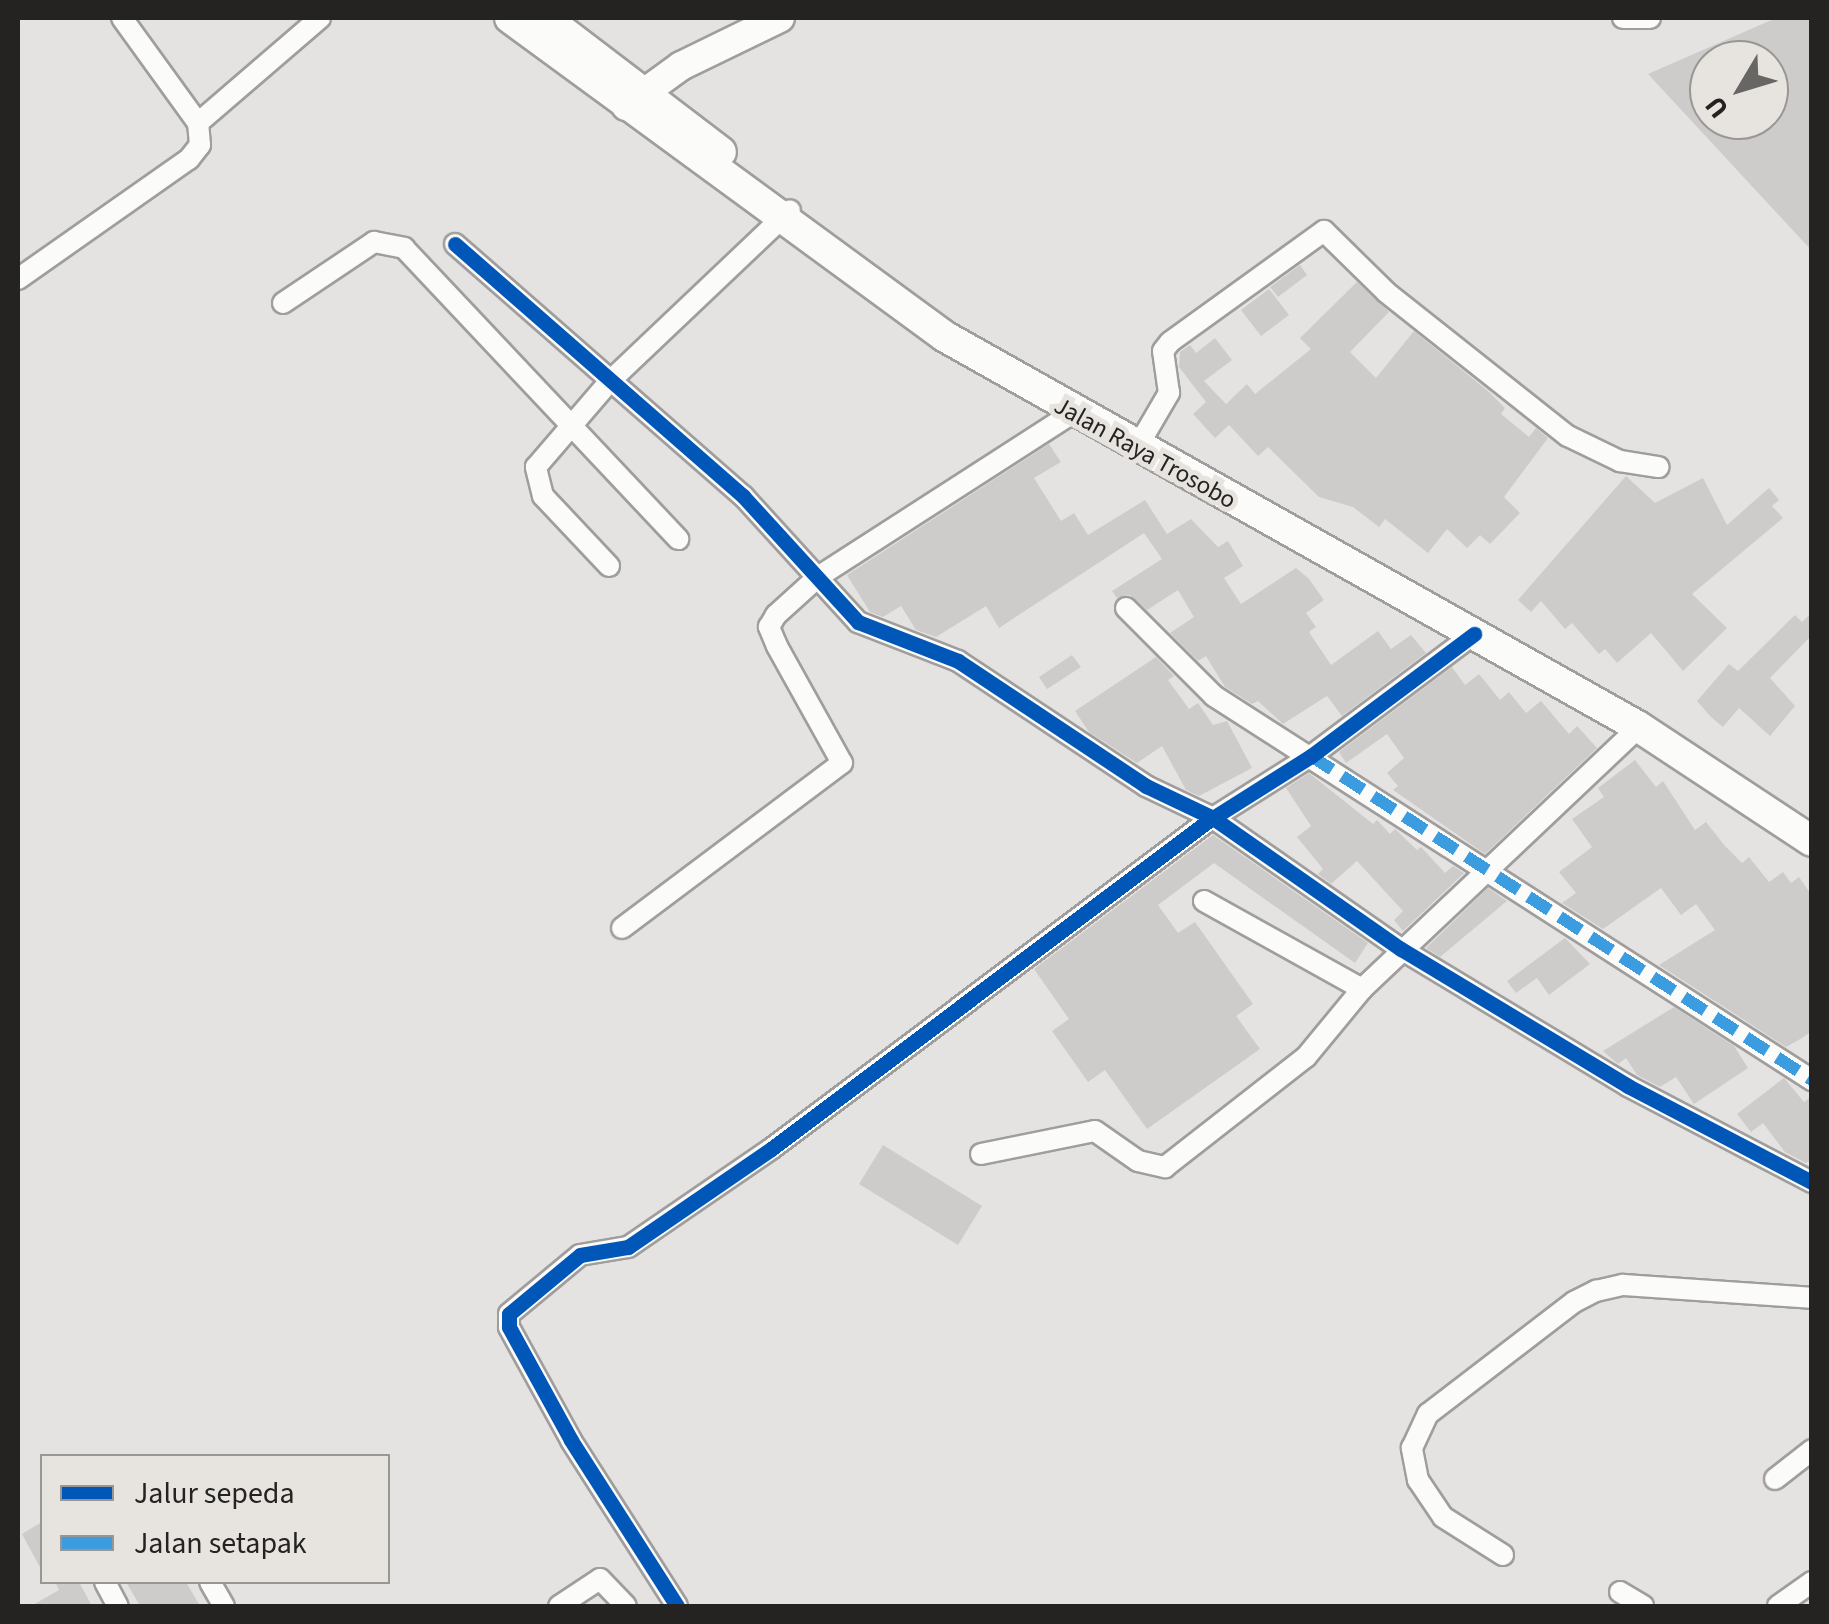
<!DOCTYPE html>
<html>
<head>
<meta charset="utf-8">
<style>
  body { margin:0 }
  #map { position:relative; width:1829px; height:1624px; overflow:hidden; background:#e5e3e1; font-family:"Source Sans 3",sans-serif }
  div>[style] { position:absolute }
  .building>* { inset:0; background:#cdccca }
  .roads { filter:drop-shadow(2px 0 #a09e9d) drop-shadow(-2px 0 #a09e9d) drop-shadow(0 2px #a09e9d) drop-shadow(0 -2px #a09e9d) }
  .minor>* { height:20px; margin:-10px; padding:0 10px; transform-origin:10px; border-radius:10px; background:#fbfbfa }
  .major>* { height:28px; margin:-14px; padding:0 14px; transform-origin:14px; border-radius:14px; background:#fbfbfa }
  .highway>* { height:30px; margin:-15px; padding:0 15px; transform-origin:15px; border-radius:15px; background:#fbfbfa }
  .quiet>* { height:12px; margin-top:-6px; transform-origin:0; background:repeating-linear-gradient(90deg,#3c9ce0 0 25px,transparent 0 37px) }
  .cycleway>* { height:15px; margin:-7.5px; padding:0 7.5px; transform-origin:7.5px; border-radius:7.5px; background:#0057b8 }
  span { translate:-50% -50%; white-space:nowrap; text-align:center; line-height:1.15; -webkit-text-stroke:10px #e7e4df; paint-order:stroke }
  .street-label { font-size:25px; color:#242321 }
  .frame { position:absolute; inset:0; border:20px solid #242321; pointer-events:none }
  .legend { position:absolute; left:40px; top:1454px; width:350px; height:130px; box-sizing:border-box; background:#e7e4df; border:2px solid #999793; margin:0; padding:12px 18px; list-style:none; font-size:30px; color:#242321 }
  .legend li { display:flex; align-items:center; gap:20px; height:50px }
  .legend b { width:50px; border:2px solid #999793 }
  .north { position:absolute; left:1689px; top:40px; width:100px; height:100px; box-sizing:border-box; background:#e7e4df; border:2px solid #999793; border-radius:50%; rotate:232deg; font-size:28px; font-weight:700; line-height:40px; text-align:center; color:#242321 }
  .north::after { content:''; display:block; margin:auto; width:35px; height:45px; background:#686664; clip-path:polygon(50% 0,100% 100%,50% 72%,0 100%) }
</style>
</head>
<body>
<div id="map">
  <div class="building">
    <div style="clip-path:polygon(evenodd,1776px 18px,1812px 18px,1812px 251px,1648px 74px,1776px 18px,1709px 60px,1769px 60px,1769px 120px,1709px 120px,1709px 60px)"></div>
    <div style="clip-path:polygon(1300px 265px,1307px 275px,1278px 297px,1270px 287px)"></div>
    <div style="clip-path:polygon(1357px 282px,1389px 312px,1350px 352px,1376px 378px,1414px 331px,1488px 391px,1505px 408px,1501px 414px,1529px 437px,1536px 428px,1548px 438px,1504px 497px,1520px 513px,1490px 544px,1480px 535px,1467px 548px,1447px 529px,1428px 553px,1385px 519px,1379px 527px,1353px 507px,1319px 497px,1268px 447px,1258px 456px,1229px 425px,1215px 438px,1193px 414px,1206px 402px,1179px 367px,1180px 352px,1190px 345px,1196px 353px,1215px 338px,1232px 360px,1204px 381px,1226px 404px,1247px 384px,1255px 394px,1311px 349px,1300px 338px)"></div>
    <div style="clip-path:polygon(1269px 289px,1289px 315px,1261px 336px,1241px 310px)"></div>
    <div style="clip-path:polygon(1049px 444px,1061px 462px,1034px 478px,1061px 521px,1074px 513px,1088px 535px,1145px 500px,1167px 534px,1191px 519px,1218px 547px,1228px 541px,1243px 566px,1224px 578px,1241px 604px,1296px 568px,1309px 579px,1324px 600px,1306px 613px,1316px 627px,1309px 632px,1331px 665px,1378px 631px,1391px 649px,1411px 635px,1426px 653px,1342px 716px,1327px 696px,1283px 724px,1258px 701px,1252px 704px,1225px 687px,1206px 656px,1198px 661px,1170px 633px,1194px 617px,1178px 590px,1147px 610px,1130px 595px,1117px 598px,1112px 591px,1162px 559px,1144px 533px,999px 628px,986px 606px,936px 637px,916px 630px,901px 606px,883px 617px,870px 612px,847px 575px)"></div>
    <div style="clip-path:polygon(1626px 476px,1655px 503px,1703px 478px,1727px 525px,1769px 488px,1779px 500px,1772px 506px,1783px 518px,1692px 594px,1727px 628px,1683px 671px,1651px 633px,1617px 663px,1605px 649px,1599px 654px,1572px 623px,1565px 629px,1541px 601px,1531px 612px,1518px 600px)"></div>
    <div style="clip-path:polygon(1812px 612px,1812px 635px,1770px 678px,1795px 706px,1770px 736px,1739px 708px,1723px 727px,1711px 717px,1697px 701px,1729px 664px,1738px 671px,1795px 615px,1802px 622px)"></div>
    <div style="clip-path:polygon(1072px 655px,1081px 667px,1047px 689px,1039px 677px)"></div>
    <div style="clip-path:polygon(1156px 657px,1174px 676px,1168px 680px,1189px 709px,1198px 703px,1213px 725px,1227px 721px,1252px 768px,1199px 796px,1186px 790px,1162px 746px,1137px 763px,1089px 732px,1075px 711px)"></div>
    <div style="clip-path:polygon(1452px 667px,1465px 685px,1479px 674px,1500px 700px,1509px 692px,1526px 713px,1541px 701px,1569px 734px,1577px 726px,1597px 748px,1485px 854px,1393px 790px,1398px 786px,1387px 773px,1404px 758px,1387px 734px,1346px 763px,1339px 752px)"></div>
    <div style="clip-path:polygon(1635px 760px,1656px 787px,1663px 781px,1695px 830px,1706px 822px,1725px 846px,1742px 863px,1749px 857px,1769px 882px,1783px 872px,1791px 883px,1799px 877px,1812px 896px,1812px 1031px,1802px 1038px,1786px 1047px,1659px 965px,1715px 930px,1696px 904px,1681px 915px,1661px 888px,1603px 929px,1562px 903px,1576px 893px,1559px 872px,1592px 847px,1572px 819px,1604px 797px,1598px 788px)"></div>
    <div style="clip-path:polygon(1309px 773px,1373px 824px,1377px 820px,1390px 834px,1395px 829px,1417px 850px,1421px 847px,1445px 873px,1453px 866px,1464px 873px,1403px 931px,1394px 920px,1403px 911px,1357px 861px,1331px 884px,1318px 874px,1323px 869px,1297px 837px,1311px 826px,1286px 788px)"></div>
    <div style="clip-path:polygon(1213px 835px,1368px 943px,1355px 963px,1214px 863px,1158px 905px,1178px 933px,1195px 922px,1253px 1004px,1236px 1016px,1260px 1049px,1147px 1129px,1105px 1070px,1088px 1082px,1052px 1031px,1069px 1019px,1034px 969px)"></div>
    <div style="clip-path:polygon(1488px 888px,1507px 901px,1440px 957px,1426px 948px)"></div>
    <div style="clip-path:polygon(1565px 938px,1590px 964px,1549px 995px,1537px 978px,1516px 993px,1507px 981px)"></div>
    <div style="clip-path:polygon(1674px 1007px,1734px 1046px,1748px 1068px,1694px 1104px,1676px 1077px,1660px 1087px,1637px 1075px,1626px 1058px,1618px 1064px,1603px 1051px)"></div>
    <div style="clip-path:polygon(1784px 1078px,1804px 1102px,1812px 1096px,1812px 1159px,1806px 1163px,1785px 1152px,1763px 1123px,1751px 1132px,1737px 1114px)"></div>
    <div style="clip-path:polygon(883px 1145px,982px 1206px,958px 1245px,859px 1184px)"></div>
    <div style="clip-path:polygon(42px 1522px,42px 1571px,22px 1534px)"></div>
    <div style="clip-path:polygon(55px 1582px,79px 1582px,92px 1606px,31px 1606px,59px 1590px)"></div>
    <div style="clip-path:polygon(126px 1582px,186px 1582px,200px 1606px,140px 1606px)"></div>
  </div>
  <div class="roads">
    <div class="minor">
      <div style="left:122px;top:18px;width:130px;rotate:54.1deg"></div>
      <div style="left:198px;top:123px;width:161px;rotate:-40.7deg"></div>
      <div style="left:1623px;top:18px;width:27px"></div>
      <div style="left:455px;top:244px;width:383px;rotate:41.2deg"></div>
      <div style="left:743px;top:496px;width:171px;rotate:47.6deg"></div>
      <div style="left:858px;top:622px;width:107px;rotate:21.3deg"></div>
      <div style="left:958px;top:661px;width:226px;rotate:33.6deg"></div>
      <div style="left:1146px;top:786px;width:74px;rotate:25.5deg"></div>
      <div style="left:1213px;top:818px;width:229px;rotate:34.9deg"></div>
      <div style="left:1401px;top:949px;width:265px;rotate:31.1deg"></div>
      <div style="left:1628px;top:1086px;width:208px;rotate:27.6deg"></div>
      <div style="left:18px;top:279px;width:209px;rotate:-35.1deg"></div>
      <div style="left:189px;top:159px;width:18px;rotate:-52deg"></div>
      <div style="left:200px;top:145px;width:22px;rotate:-95deg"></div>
      <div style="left:283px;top:303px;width:110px;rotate:-33.8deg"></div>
      <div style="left:374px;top:242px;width:31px;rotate:11deg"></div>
      <div style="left:404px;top:248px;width:400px;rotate:46.7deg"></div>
      <div style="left:1145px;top:434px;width:48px;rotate:-59.7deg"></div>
      <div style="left:1169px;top:393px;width:42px;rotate:-98.1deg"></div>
      <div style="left:1163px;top:351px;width:11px;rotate:-52deg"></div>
      <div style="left:1170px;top:342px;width:190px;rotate:-35.8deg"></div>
      <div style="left:1324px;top:231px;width:87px;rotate:44.5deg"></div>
      <div style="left:1386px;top:292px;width:232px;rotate:38.4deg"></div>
      <div style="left:1568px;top:436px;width:58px;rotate:25.7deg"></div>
      <div style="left:1620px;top:461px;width:39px;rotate:9deg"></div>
      <div style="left:609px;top:566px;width:96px;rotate:-133.3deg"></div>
      <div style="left:543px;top:496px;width:30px;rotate:-104deg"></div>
      <div style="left:536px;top:467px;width:113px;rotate:-49.3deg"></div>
      <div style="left:610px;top:381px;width:248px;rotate:-43.5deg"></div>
      <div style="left:1126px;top:608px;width:124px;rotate:45deg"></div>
      <div style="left:1214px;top:696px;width:711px;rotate:32.71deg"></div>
      <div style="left:1204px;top:901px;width:181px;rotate:29.1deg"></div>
      <div style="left:1362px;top:989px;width:381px;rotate:-43.4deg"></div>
      <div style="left:622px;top:928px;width:275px;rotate:-36.9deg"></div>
      <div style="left:842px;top:763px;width:134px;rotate:-119.1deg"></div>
      <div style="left:777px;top:646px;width:21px;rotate:-113deg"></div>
      <div style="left:769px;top:627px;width:14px;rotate:-60deg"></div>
      <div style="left:776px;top:615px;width:57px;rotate:-42.1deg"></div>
      <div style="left:818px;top:577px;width:302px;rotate:-32.8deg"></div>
      <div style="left:981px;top:1154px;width:116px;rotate:-11.4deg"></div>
      <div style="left:1095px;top:1131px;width:52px;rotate:34.9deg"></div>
      <div style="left:1138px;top:1161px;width:28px;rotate:13deg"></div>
      <div style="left:1165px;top:1167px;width:179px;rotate:-38deg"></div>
      <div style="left:1306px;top:1057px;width:88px;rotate:-50.5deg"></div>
      <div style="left:1775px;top:1479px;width:47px;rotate:-38.1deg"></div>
      <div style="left:1503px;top:1555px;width:71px;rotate:-147.7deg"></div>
      <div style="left:1443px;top:1517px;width:45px;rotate:-124deg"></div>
      <div style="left:1418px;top:1480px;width:33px;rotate:-101deg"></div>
      <div style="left:1412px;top:1448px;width:38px;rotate:-65deg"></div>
      <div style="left:1428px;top:1414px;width:184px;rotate:-37.5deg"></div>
      <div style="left:1574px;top:1302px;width:25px;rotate:-27deg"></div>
      <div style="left:1596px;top:1291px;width:28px;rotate:-13deg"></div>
      <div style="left:1623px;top:1285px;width:189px;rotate:3.9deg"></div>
      <div style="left:105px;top:1582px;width:27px;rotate:62deg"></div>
      <div style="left:210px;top:1582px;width:28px;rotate:60deg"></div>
      <div style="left:1620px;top:1592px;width:27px;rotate:31deg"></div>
      <div style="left:559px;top:1606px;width:49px;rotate:-33.4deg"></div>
      <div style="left:600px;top:1579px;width:37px;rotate:46deg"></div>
      <div style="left:677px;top:1606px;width:197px;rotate:-122.6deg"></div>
      <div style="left:571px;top:1440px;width:129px;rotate:-118.8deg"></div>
      <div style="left:509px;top:1327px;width:13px;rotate:-90deg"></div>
      <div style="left:509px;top:1314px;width:92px;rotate:-39.7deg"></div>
      <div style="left:580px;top:1255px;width:49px;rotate:-9.5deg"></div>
      <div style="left:628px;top:1247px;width:173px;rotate:-34.4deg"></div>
      <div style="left:771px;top:1149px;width:546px;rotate:-36.89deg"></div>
      <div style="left:1208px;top:821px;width:122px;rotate:-32.3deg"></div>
      <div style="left:1311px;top:756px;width:204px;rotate:-36.8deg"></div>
      <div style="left:1778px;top:1606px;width:42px;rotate:-35.2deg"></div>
    </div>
    <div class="major">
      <div style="left:626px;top:106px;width:68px;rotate:-36deg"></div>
      <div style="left:681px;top:66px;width:110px;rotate:-25.9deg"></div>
    </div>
    <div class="highway">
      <div style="left:510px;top:18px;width:538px;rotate:36.23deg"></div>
      <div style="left:944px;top:336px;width:797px;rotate:29.36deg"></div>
      <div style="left:1639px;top:727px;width:207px;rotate:33.4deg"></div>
      <div style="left:545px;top:18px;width:221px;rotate:37.3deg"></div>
    </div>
  </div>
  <div class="quiet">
    <div style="left:1311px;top:756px;width:597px;rotate:32.89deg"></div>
  </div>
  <div class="cycleway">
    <div style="left:455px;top:244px;width:383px;rotate:41.2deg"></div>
    <div style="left:743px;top:496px;width:171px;rotate:47.6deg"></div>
    <div style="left:858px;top:622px;width:107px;rotate:21.3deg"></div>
    <div style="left:958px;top:661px;width:226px;rotate:33.6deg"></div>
    <div style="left:1146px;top:786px;width:74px;rotate:25.5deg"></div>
    <div style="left:1213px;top:818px;width:229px;rotate:34.9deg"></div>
    <div style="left:1401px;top:949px;width:265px;rotate:31.1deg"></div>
    <div style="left:1628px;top:1086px;width:208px;rotate:27.6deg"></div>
    <div style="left:677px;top:1606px;width:197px;rotate:-122.6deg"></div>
    <div style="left:571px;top:1440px;width:129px;rotate:-118.8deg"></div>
    <div style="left:509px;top:1327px;width:13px;rotate:-90deg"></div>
    <div style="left:509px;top:1314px;width:92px;rotate:-39.7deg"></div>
    <div style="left:580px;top:1255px;width:49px;rotate:-9.5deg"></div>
    <div style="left:628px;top:1247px;width:173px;rotate:-34.4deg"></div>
    <div style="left:771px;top:1149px;width:546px;rotate:-36.89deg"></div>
    <div style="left:1208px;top:821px;width:122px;rotate:-32.3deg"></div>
    <div style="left:1311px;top:756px;width:204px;rotate:-36.8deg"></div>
  </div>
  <div class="street-label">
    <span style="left:1145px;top:453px;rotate:29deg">Jalan Raya Trosobo</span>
  </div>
  <div class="frame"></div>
  <ul class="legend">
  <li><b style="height:12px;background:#0057b8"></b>Jalur sepeda</li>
  <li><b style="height:12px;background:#3c9ce0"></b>Jalan setapak</li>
  </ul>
  <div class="north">U</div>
</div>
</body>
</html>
